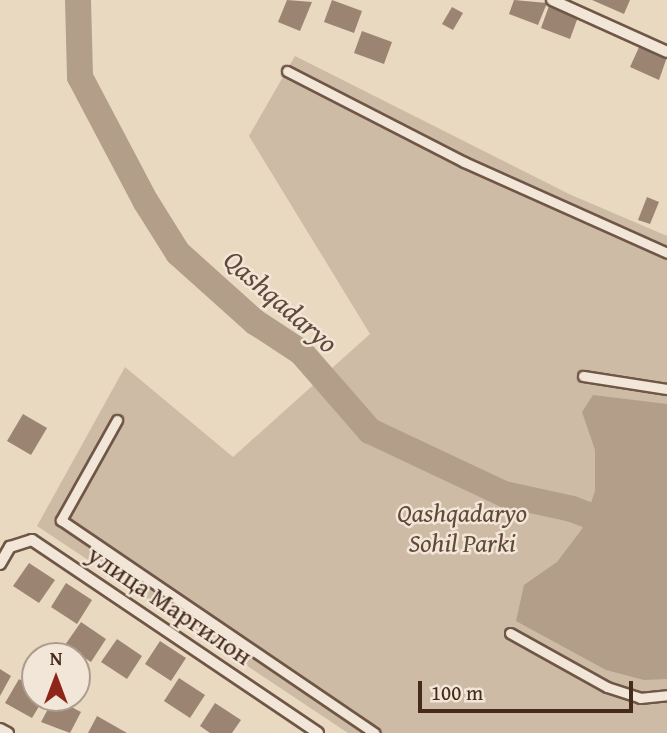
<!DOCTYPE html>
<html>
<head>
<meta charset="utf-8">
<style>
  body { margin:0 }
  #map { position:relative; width:667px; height:733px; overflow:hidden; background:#e9d9c1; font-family:"Gentium Book Plus",serif }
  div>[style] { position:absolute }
  .green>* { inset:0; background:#cdbba5 }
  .water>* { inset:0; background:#b29e89 }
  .river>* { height:26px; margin:-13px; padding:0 13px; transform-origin:13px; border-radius:13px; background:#b29e89 }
  .building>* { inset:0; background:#9b8572 }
  .roads { filter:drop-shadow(2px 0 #6f5646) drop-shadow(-2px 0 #6f5646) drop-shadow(0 2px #6f5646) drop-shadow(0 -2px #6f5646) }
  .pedestrian>* { height:9px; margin:-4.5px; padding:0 4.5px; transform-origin:4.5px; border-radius:4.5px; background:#f1e6d7 }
  .minor>* { height:10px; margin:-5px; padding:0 5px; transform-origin:5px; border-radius:5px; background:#f1e6d7 }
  span { translate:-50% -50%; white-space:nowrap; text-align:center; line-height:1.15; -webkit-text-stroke:5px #f1e6d7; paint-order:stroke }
  .park-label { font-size:26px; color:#614838; font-style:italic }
  .street-label { font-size:26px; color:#462b1d }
  .water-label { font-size:28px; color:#614838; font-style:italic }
  .north { position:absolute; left:21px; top:642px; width:70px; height:70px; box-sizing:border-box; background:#f1e6d7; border:2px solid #ad9b8d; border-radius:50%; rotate:0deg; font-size:19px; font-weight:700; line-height:28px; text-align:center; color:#462b1d }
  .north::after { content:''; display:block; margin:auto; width:24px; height:32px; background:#8f2418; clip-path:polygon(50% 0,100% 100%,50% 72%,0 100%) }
  .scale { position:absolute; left:418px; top:681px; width:215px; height:32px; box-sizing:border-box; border:4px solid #462b1d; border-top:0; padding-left:9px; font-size:21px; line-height:24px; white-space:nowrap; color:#462b1d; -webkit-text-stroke:5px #f1e6d7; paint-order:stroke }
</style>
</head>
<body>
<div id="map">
  <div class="green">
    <div style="clip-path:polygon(295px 56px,569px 194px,667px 236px,667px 733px,348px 733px,37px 526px,125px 367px,233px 457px,370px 334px,249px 136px)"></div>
  </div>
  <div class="water">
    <div style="clip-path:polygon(593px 395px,667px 404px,667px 679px,644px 680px,606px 670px,516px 621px,524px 585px,557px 562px,582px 529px,595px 491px,595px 450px,582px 412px)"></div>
  </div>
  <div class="river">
    <div style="left:78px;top:0;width:77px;rotate:88.5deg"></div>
    <div style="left:80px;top:77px;width:141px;rotate:62.2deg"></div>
    <div style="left:146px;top:202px;width:60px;rotate:57.9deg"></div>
    <div style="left:178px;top:253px;width:103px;rotate:41.9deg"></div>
    <div style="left:255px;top:322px;width:55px;rotate:33.1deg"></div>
    <div style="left:301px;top:352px;width:105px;rotate:48.9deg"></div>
    <div style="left:370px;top:431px;width:148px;rotate:25.2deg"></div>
    <div style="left:504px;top:494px;width:70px;rotate:12.4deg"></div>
    <div style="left:572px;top:509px;width:102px;rotate:20.8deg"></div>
  </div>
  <div class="building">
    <div style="clip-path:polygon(287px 0,312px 2px,300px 31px,278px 22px)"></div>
    <div style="clip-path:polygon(332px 0,362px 11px,354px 33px,324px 22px)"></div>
    <div style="clip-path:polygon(514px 0,547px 3px,538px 25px,509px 14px)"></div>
    <div style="clip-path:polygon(592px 0,630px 0,624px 14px)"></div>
    <div style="clip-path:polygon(549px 6px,578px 17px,570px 39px,541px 28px)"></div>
    <div style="clip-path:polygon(452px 7px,463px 13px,453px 30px,442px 24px)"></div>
    <div style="clip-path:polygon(362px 31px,392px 42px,384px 64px,354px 53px)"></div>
    <div style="clip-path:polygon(640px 45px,667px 57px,659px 80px,630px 67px)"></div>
    <div style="clip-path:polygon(647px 197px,659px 202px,650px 224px,638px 220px)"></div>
    <div style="clip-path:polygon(23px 414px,47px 428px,31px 455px,7px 441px)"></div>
    <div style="clip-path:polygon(29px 563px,55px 580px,39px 603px,13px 586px)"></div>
    <div style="clip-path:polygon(66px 583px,92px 600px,77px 624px,51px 607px)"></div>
    <div style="clip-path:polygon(81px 622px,106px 639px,91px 662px,65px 645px)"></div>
    <div style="clip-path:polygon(117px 639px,142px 656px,127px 679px,101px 662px)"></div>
    <div style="clip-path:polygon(160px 641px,186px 658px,171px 681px,145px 664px)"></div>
    <div style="clip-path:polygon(0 669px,11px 676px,0 696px)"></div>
    <div style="clip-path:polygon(179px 678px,205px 695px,190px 718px,164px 701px)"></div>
    <div style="clip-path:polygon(19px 679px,35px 688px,35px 698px,44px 698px,32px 718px,5px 703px)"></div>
    <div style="clip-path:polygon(54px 698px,81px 712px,70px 733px,41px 722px)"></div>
    <div style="clip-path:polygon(215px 703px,241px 720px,232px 733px,210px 733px,200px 726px)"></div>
    <div style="clip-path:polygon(97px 716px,127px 733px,88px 733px)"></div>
  </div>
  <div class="roads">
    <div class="pedestrian">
      <div style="left:287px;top:71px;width:199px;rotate:27.2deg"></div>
      <div style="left:464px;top:162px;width:222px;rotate:24.1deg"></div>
      <div style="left:583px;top:376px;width:85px;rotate:8.8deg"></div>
      <div style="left:117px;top:420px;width:115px;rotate:119.2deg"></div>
      <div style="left:61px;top:520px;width:379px;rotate:34.2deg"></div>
      <div style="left:510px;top:633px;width:111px;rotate:29.1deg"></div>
      <div style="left:607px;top:687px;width:35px;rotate:18deg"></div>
      <div style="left:640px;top:698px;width:27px;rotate:-6deg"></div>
    </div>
    <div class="minor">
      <div style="left:552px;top:0;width:126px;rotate:24.3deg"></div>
      <div style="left:0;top:564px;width:20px;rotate:-60deg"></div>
      <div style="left:10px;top:547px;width:23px;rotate:-18deg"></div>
      <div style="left:32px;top:540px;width:345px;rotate:34deg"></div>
      <div style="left:0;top:729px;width:9px;rotate:27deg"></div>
    </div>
  </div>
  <div class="park-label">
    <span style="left:462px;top:528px">Qashqadaryo<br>Sohil Parki</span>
  </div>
  <div class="street-label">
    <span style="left:170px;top:605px;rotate:34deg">улица Маргилон</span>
  </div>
  <div class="water-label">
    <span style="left:281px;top:301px;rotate:41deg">Qashqadaryo</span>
  </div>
  <div class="north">N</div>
  <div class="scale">100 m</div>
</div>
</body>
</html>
